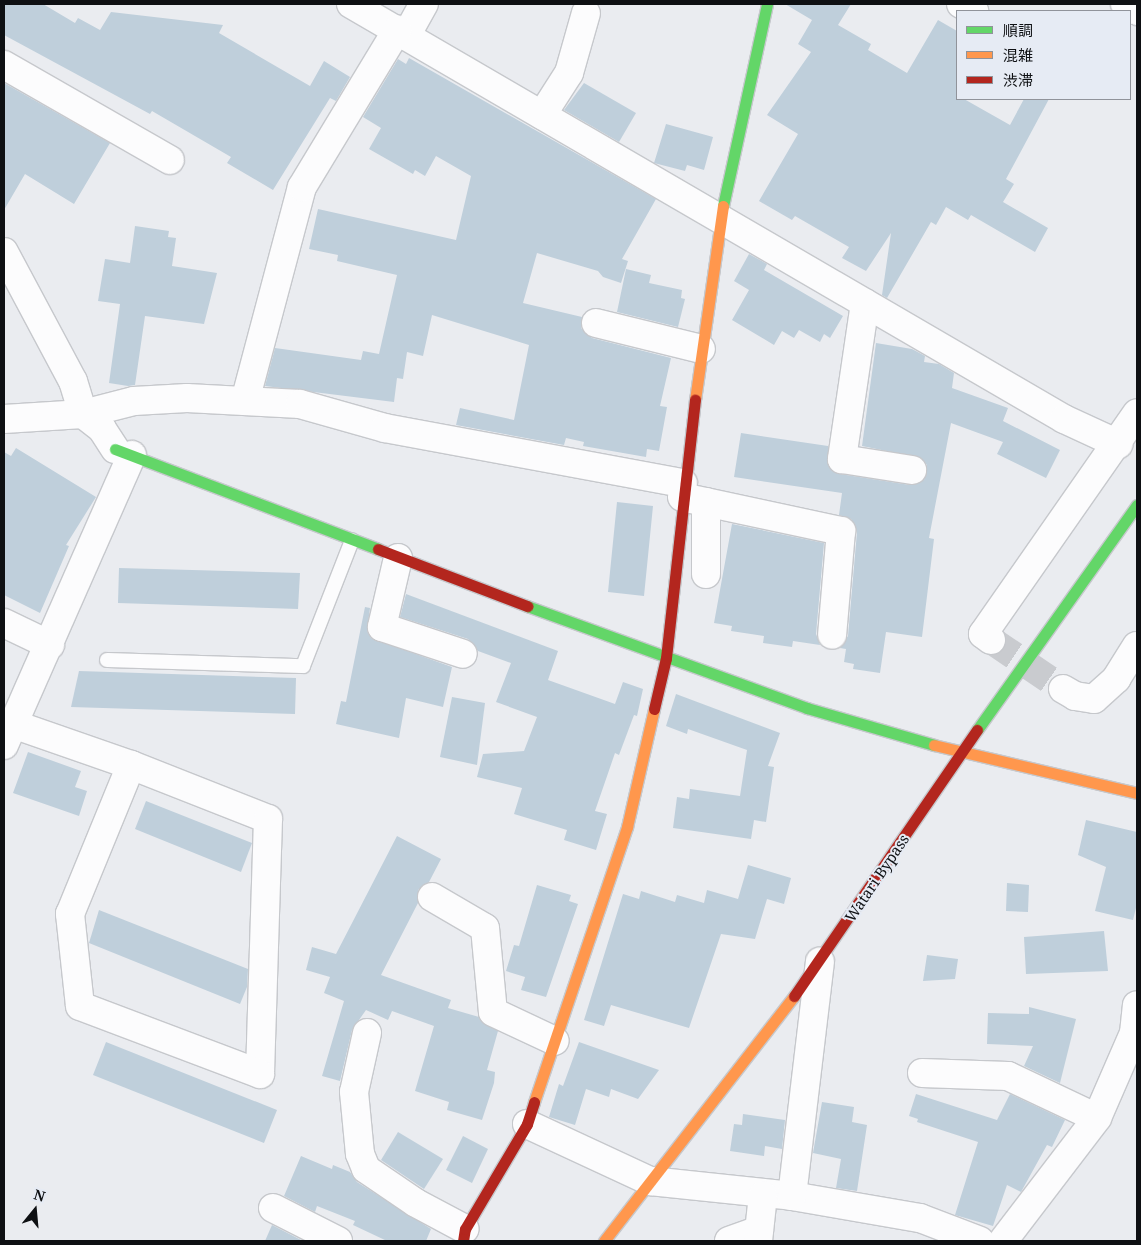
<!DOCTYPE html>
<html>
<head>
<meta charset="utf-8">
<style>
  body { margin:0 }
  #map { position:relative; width:1141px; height:1245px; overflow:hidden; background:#eaecf0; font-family:"Noto Serif","Noto Sans JP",serif }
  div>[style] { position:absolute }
  .building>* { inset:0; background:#bfcfdb }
  .street-tunnel>* { height:28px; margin-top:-14px; transform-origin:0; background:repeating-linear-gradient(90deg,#c9cbcf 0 28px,transparent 0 42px) }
  .roads { filter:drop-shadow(1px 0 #c6c8cc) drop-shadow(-1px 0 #c6c8cc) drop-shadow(0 1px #c6c8cc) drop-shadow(0 -1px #c6c8cc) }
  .lane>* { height:14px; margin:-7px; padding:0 7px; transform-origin:7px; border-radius:7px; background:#fcfcfd }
  .street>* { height:28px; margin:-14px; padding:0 14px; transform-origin:14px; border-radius:14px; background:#fcfcfd }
  .fast>* { height:11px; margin:-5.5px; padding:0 5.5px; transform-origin:5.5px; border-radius:5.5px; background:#63d668 }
  .slow>* { height:11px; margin:-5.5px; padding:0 5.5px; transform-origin:5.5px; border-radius:5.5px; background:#ff974d }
  .jam>* { height:11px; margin:-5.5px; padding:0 5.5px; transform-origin:5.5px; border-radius:5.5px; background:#b3261e }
  span { translate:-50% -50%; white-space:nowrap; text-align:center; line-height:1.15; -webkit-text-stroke:4px #e6ebf4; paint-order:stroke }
  .street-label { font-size:15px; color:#0e1013 }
  .frame { position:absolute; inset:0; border:5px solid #0e1013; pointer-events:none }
  .legend { position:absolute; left:956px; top:10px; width:175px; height:90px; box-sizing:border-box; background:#e6ebf4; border:1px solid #90939a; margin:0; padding:6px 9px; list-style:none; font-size:15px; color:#0e1013 }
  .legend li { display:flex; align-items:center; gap:10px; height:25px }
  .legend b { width:25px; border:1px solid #90939a }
  .north { position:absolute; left:10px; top:1185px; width:50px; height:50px; -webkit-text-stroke:4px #e6ebf4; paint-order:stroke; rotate:17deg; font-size:14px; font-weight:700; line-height:20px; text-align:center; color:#0e1013 }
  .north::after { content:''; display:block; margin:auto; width:18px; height:22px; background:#0e1013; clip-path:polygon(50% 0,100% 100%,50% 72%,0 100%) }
</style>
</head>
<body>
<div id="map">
  <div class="building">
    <div style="clip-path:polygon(4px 4px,43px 4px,75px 23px,78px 18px,100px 30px,111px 12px,223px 25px,219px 33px,310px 86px,324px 61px,350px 77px,336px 101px,330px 98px,273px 190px,227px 163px,231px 157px,152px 111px,150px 114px,4px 35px)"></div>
    <div style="clip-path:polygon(785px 4px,851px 4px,838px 25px,871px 44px,868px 50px,907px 73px,938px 20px,957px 31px,957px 99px,964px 99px,1010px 125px,1024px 99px,1049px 99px,1006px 179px,1014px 184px,1003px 202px,1048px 228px,1035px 252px,971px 215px,968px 220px,946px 207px,936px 225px,931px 222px,887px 298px,882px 295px,891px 233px,866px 271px,842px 258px,849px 247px,795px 216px,792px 220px,759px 201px,798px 134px,767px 115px,811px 52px,798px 44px,812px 20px)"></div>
    <div style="clip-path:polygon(409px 58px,656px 199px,622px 259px,628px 261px,621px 283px,603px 277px,598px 271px,537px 253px,523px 303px,582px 317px,581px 328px,592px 338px,671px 358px,660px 406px,667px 407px,659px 451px,647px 449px,646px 457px,583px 446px,584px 442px,566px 438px,564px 445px,456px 425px,460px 408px,514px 420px,529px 345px,432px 315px,423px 356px,407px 352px,403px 379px,397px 378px,394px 402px,265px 386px,275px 348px,361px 360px,363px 351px,379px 354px,397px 275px,337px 261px,338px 255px,309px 249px,318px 209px,456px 240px,471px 176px,436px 156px,425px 176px,415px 170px,413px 174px,369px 149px,381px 128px,363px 117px,398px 59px,406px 64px)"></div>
    <div style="clip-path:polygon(4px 83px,110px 143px,74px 204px,25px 174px,4px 210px)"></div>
    <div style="clip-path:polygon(584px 83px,636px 113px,619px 142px,564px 110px)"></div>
    <div style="clip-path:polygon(666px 124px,713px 137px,704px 170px,687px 165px,685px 171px,654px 163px)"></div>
    <div style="clip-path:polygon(135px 226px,169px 231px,168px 237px,176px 238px,172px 266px,217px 273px,204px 324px,145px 316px,135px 385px,128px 386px,109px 383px,120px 304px,98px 301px,105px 259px,130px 263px)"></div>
    <div style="clip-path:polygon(749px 254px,767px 264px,764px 270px,843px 316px,830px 338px,824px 334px,820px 342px,799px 330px,794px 338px,782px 331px,774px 345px,732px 320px,749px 290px,734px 281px)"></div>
    <div style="clip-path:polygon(626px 269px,651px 275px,649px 283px,682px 290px,681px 298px,685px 299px,678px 327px,617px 312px)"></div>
    <div style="clip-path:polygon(876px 343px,912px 349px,925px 356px,924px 362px,939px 364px,954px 373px,952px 388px,1008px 408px,1003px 421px,1060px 450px,1046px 478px,997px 454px,1003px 442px,951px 423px,929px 538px,934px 539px,922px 637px,886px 632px,880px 673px,853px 669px,854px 664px,844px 662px,846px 649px,840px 648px,848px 636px,857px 532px,851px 519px,839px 515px,842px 493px,734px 477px,741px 433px,828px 446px,828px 465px,840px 474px,910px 485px,924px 480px,927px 465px,921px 458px,862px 446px)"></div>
    <div style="clip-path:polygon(16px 448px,96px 497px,66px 545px,69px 546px,40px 613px,4px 595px,4px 452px,11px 456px)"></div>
    <div style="clip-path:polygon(617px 502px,653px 506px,644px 596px,608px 592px)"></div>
    <div style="clip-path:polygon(732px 524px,824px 543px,816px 634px,820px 645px,793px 641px,792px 647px,763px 643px,764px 636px,731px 631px,732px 626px,714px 623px)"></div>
    <div style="clip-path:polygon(119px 568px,300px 573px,298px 609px,118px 603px)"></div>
    <div style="clip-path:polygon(406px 594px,558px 651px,548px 680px,615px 704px,623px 682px,643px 689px,637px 716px,634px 715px,619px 755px,615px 753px,595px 811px,607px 814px,596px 850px,564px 840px,567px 830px,514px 814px,522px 788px,477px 777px,483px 754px,524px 751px,537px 717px,496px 702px,511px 663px,478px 651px,468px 639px,400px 617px)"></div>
    <div style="clip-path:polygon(365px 607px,370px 608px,367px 631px,371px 638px,452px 667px,443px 707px,406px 698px,399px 738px,336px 724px,341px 701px,346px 702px)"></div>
    <div style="clip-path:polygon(79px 671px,296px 678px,295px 714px,71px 707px)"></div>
    <div style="clip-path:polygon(676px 694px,780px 733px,768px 766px,774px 767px,766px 822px,754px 820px,751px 839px,673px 828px,677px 797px,689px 799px,690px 789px,740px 796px,747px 750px,688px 729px,687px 734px,666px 726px)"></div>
    <div style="clip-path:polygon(452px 697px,485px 703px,477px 765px,440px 757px)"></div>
    <div style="clip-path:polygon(28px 752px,81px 771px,75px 787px,87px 791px,79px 816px,13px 793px)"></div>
    <div style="clip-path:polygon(146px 801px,252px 843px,241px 872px,135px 829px)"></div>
    <div style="clip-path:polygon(1086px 820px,1137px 832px,1137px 904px,1133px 920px,1095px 911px,1106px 867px,1078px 855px)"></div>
    <div style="clip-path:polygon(397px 836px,441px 859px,429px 882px,418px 890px,418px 903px,381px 975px,451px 1000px,448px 1008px,479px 1017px,498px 1031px,487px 1070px,495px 1072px,494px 1083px,482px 1120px,447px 1110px,449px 1102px,415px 1091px,434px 1026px,392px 1011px,388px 1020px,366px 1010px,352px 1030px,340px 1081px,322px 1076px,344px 1001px,324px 993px,330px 977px,306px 970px,312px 947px,336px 954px)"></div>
    <div style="clip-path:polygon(748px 865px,791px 878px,784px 904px,767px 899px,755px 939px,721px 934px,689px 1028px,611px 1005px,604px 1026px,584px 1020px,623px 894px,639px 899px,641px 891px,675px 902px,677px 895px,704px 903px,707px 890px,738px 899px)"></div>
    <div style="clip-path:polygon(1007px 883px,1029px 885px,1028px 912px,1006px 911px)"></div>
    <div style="clip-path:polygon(537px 885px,571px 895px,569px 901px,578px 904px,546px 997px,521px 990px,525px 977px,506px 971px,514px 945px,519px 946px)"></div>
    <div style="clip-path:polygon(99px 910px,248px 969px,247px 987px,240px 1004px,89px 943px)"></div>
    <div style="clip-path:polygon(1104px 931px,1108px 971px,1026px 974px,1024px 937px)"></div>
    <div style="clip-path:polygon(927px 955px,958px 959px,955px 979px,923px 981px)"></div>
    <div style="clip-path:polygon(1029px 1007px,1076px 1019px,1060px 1083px,1024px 1066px,1033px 1046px,987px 1044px,988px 1013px,1029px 1014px)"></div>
    <div style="clip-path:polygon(106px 1042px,277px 1110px,264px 1143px,93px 1075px)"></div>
    <div style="clip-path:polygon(579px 1042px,659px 1070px,638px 1099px,611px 1089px,609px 1097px,586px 1089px,575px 1125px,549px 1117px,559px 1084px,563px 1086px)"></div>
    <div style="clip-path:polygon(916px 1094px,997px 1120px,1010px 1094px,1065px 1120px,1052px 1147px,1047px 1145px,1021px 1192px,1007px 1185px,993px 1226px,955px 1215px,978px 1142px,917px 1122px,918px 1119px,909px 1116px)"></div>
    <div style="clip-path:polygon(822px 1102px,854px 1107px,852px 1122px,867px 1125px,857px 1191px,836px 1188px,841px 1159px,813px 1153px)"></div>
    <div style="clip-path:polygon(743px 1114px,785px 1120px,782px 1149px,765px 1146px,764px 1156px,730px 1151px,734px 1124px,742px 1125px)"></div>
    <div style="clip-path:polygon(398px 1132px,443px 1159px,424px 1189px,381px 1160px)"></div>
    <div style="clip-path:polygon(463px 1136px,488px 1149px,472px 1183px,446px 1170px)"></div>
    <div style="clip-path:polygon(301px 1156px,332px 1169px,333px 1165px,350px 1172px,357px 1182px,431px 1229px,426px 1241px,387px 1241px,353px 1225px,355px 1221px,317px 1206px,315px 1212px,284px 1196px)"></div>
    <div style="clip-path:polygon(272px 1225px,301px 1240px,301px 1241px,265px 1241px)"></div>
  </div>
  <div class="street-tunnel">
    <div style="left:991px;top:640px;width:87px;rotate:34.2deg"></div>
  </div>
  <div class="roads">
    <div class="lane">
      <div style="left:107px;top:660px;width:196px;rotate:1.8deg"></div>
      <div style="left:303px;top:666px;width:135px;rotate:-68.7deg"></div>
    </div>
    <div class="street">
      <div style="left:351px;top:4px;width:825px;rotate:30.2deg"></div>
      <div style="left:1064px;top:419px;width:60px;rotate:24.8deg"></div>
      <div style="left:961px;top:4px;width:15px;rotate:28deg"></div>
      <div style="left:1125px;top:4px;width:14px;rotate:30deg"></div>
      <div style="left:406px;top:36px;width:37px;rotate:-61deg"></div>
      <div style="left:4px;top:65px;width:191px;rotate:29.8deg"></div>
      <div style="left:542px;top:115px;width:50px;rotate:-57.3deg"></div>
      <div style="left:569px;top:73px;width:62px;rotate:-74.2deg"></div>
      <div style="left:4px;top:252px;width:146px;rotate:61.9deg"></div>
      <div style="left:73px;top:381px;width:34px;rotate:73deg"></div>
      <div style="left:83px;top:414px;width:24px;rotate:38deg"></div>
      <div style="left:102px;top:429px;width:24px;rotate:57deg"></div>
      <div style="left:865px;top:303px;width:158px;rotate:98.4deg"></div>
      <div style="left:842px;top:459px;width:71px;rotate:8.9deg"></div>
      <div style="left:596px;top:323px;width:108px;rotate:13.9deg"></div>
      <div style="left:245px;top:401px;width:221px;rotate:-75.1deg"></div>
      <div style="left:302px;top:187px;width:184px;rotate:-58.8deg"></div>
      <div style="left:4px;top:419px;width:79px;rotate:-3.6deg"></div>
      <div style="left:83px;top:414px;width:53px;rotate:-14.3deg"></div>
      <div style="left:134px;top:401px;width:53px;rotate:-3.2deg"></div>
      <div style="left:187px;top:398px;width:113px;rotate:3deg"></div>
      <div style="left:300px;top:404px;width:88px;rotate:15.8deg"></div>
      <div style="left:385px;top:428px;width:303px;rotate:10.5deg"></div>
      <div style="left:682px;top:497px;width:163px;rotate:12.1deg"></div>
      <div style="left:841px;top:531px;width:104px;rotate:94.9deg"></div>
      <div style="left:706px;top:502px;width:72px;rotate:90deg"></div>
      <div style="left:398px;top:558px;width:71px;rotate:103.1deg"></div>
      <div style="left:382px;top:627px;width:85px;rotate:18.4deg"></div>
      <div style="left:4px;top:623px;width:51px;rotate:25.6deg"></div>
      <div style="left:991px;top:640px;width:10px;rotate:-143deg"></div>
      <div style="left:983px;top:634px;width:269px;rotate:-55.1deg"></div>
      <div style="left:1063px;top:689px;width:14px;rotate:30deg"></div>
      <div style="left:1075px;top:696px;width:19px;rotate:9deg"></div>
      <div style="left:1094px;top:699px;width:30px;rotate:-42deg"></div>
      <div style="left:1116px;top:679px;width:39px;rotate:-58deg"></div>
      <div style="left:16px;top:725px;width:122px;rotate:19.2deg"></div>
      <div style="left:131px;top:765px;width:147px;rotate:21.5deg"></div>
      <div style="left:268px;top:819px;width:255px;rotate:91.8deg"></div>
      <div style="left:260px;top:1074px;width:192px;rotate:-159.3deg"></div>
      <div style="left:80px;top:1006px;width:93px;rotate:-96.2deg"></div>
      <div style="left:70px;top:914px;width:161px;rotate:-67.7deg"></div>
      <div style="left:4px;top:745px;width:317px;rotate:-66.2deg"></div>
      <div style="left:432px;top:897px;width:61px;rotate:30.3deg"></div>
      <div style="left:485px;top:928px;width:84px;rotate:84.6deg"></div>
      <div style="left:493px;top:1012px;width:68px;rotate:25.1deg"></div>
      <div style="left:367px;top:1033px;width:60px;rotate:102.4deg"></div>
      <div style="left:354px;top:1092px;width:62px;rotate:84.5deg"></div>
      <div style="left:360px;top:1154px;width:16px;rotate:68deg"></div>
      <div style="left:366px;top:1169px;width:60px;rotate:34.2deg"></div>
      <div style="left:416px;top:1203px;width:55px;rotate:28deg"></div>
      <div style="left:922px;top:1073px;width:86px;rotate:2deg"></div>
      <div style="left:1008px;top:1076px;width:98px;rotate:25.3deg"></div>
      <div style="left:527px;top:1124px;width:136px;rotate:24.9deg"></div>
      <div style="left:650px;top:1181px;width:143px;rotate:6deg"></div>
      <div style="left:792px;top:1196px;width:130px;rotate:9.8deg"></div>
      <div style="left:920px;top:1218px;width:64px;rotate:21deg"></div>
      <div style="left:792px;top:1196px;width:236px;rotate:-83.2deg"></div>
      <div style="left:273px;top:1208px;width:73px;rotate:26.9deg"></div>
      <div style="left:729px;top:1241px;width:32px;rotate:-20deg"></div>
      <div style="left:758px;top:1241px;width:46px;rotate:-83.8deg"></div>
      <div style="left:1003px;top:1241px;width:155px;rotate:-52.6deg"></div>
      <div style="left:1097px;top:1118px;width:93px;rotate:-66.5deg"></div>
      <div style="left:1134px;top:1033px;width:28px;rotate:-84deg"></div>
    </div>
    <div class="fast">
      <div style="left:723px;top:206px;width:207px;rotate:-77.7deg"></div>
      <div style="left:115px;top:449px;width:281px;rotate:20.8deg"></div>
      <div style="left:527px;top:606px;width:298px;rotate:20deg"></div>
      <div style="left:807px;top:708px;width:132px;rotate:16.2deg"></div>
      <div style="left:977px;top:730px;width:276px;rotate:-54.6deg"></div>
    </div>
    <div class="slow">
      <div style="left:695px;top:400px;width:196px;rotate:-81.8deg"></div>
      <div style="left:934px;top:745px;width:209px;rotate:13.3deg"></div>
      <div style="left:534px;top:1102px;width:290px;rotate:-71.3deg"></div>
      <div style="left:627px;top:827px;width:121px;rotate:-77.1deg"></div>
      <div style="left:604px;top:1241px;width:310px;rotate:-52.2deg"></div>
    </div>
    <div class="jam">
      <div style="left:378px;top:549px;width:160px;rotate:20.9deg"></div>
      <div style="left:654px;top:709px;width:52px;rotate:-76.8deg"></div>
      <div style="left:666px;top:658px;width:260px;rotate:-83.6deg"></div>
      <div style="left:794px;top:996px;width:323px;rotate:-55.5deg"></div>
      <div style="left:463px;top:1241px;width:12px;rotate:-81deg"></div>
      <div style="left:465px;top:1229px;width:122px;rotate:-59.4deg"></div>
      <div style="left:527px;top:1124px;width:23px;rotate:-72deg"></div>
    </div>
  </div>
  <div class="street-label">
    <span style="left:877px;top:878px;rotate:-56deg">Watari Bypass</span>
  </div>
  <div class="frame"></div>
  <ul class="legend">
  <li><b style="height:6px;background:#63d668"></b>順調</li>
  <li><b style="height:6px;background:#ff974d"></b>混雑</li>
  <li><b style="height:6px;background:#b3261e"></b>渋滞</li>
  </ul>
  <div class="north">N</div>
</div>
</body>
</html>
